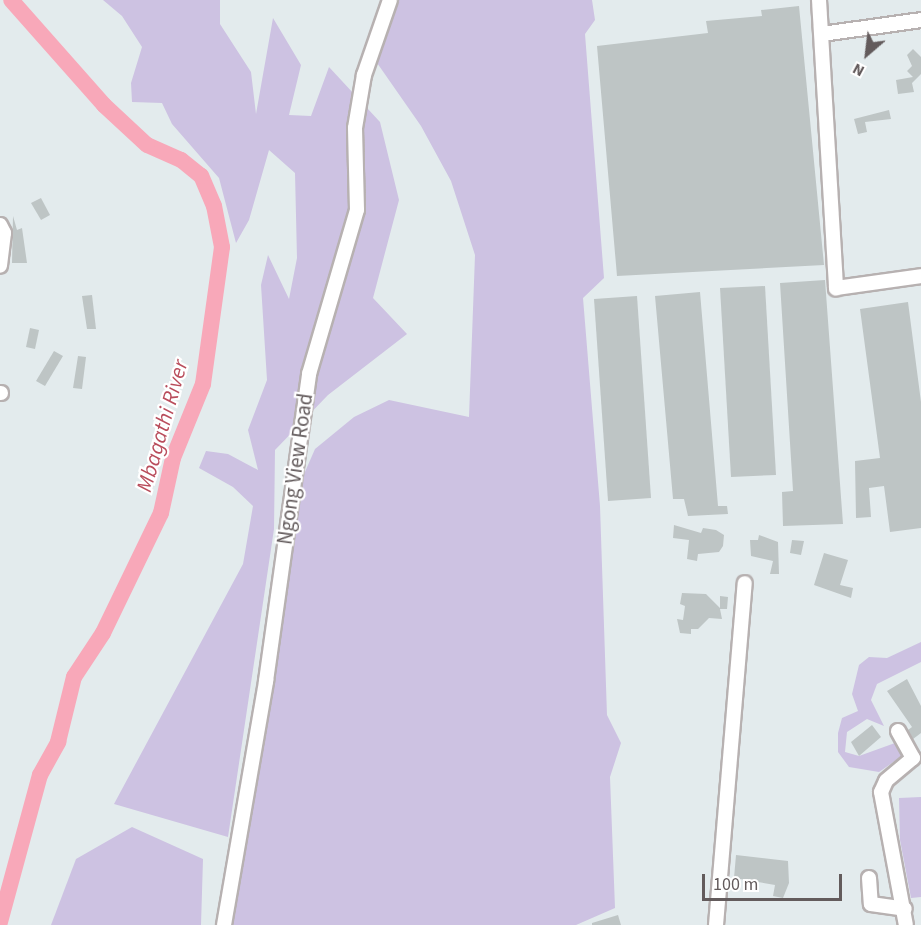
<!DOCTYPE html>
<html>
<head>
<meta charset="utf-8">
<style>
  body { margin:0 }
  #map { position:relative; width:921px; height:925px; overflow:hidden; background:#e3ebed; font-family:"Source Sans 3",sans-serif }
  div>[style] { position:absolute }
  .green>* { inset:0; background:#cdc2e2 }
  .river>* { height:16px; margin:-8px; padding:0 8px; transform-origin:8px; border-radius:8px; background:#f8a8b9 }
  .building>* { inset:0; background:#bec5c5 }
  .roads { filter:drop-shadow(2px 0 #b7b1b1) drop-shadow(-2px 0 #b7b1b1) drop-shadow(0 2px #b7b1b1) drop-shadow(0 -2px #b7b1b1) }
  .minor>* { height:14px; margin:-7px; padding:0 7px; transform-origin:7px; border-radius:7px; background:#fff }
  span { translate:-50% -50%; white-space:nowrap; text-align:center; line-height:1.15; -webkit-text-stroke:4.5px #fff; paint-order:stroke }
  .street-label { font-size:21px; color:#635b5c }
  .water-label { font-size:22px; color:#b94d5c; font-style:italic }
  .north { position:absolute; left:837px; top:24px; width:60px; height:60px; -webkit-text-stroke:4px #fff; paint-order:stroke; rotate:208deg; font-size:16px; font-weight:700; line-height:24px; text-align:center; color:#635b5c }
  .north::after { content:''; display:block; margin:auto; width:21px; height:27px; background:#635b5c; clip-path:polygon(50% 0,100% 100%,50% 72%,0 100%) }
  .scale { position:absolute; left:702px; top:874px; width:140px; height:27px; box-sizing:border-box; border:3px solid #635b5c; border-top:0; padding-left:8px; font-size:18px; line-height:21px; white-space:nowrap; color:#635b5c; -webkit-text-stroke:4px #fff; paint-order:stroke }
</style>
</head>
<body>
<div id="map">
  <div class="green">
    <div style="clip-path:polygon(103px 0,220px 0,220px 24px,251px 72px,256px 114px,273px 18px,301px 65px,289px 115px,311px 116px,329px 67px,380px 122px,399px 200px,373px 298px,407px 334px,328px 395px,275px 450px,274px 529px,228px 837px,114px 804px,243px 564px,253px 506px,233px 487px,199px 468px,206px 451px,228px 454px,258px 470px,248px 430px,267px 380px,261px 285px,268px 255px,289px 299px,297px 258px,295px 173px,269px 150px,249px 220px,236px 243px,219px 178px,172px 124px,162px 103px,132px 102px,131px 83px,142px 47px,122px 16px)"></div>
    <div style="clip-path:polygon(399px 0,592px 0,595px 20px,585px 34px,604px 278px,583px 298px,600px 506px,607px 715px,621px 743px,610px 777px,615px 908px,576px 925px,230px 925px,301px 481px,315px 449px,354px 417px,389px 400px,469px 417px,475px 255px,451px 181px,421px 126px,375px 60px)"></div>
    <div style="clip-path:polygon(921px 642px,921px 662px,877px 684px,871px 700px,884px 726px,867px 719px,847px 732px,845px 752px,859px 756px,895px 743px,902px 756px,879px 772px,849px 767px,838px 752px,838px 733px,842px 718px,858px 711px,852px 694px,859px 665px,869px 657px,887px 658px)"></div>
    <div style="clip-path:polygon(921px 797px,921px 897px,911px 898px,900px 840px,899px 798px)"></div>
    <div style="clip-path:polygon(132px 827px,203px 859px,201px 925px,51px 925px,76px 859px)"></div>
  </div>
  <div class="river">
    <div style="left:0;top:922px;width:152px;rotate:-74.8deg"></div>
    <div style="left:40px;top:775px;width:38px;rotate:-61deg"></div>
    <div style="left:58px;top:742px;width:67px;rotate:-76.2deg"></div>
    <div style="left:74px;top:677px;width:53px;rotate:-56.6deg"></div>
    <div style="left:103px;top:633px;width:133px;rotate:-64.2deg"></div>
    <div style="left:161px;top:513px;width:56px;rotate:-77.7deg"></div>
    <div style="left:173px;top:458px;width:80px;rotate:-67.9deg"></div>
    <div style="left:203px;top:384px;width:138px;rotate:-82.1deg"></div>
    <div style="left:222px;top:247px;width:42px;rotate:-101deg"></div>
    <div style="left:214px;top:206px;width:33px;rotate:-113deg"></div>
    <div style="left:201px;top:176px;width:26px;rotate:-141deg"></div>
    <div style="left:181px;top:160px;width:37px;rotate:-156deg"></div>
    <div style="left:147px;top:145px;width:59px;rotate:-137.1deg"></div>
    <div style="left:104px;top:105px;width:140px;rotate:-131.5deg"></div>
  </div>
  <div class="building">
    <div style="clip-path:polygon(799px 6px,824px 265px,617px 276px,597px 46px,708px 33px,706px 21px,762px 16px,761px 10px)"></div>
    <div style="clip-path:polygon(913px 49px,921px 57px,921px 74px,912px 83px,914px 92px,898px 94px,896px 80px,913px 77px,907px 71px,912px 66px,907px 55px)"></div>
    <div style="clip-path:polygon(889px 110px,891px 119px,865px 122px,867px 132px,858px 134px,854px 119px)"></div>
    <div style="clip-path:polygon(41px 198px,50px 215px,41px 220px,31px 203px)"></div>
    <div style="clip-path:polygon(13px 216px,17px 230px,22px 228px,27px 263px,12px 263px)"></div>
    <div style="clip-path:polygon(825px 280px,843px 524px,783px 526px,782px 492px,793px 491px,780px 283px)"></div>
    <div style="clip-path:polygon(765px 286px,776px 475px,731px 477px,720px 288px)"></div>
    <div style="clip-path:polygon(700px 292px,718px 506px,727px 506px,728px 514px,688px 516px,684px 499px,673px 499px,655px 296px)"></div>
    <div style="clip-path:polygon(92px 295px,96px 329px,87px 329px,82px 296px)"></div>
    <div style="clip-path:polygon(637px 296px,651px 498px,608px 501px,594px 299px)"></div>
    <div style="clip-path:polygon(908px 302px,921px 402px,921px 528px,890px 532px,884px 486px,869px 488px,871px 517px,856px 518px,855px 461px,880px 458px,860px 309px)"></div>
    <div style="clip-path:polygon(30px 328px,39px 330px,35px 349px,26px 347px)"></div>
    <div style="clip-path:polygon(54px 351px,63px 356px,45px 386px,36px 381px)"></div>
    <div style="clip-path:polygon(78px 356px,86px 357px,82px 389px,73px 388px)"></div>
    <div style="clip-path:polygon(674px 525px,701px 533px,703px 528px,716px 530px,724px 535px,723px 546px,719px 552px,698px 554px,697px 561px,687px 559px,689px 540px,673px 538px)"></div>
    <div style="clip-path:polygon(759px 535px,778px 542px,779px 574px,770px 574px,773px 561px,751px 556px,750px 540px,758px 540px)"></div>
    <div style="clip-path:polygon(792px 540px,804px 541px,801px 555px,790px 553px)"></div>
    <div style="clip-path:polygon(824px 553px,848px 560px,840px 585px,853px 588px,851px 598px,814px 585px)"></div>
    <div style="clip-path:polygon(682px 593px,706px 594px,720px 608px,720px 596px,728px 597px,727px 609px,720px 609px,722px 619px,709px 618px,698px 629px,691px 629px,691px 634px,680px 633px,677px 619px,683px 620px,685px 606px,680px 604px)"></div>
    <div style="clip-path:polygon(907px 679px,921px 706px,921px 733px,913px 739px,908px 730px,912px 727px,887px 691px)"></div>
    <div style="clip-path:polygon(872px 725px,881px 737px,859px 756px,851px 742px)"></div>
    <div style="clip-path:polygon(736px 855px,788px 861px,789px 883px,783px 898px,773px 896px,775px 885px,734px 878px)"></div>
    <div style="clip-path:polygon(618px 915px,621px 925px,592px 925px,592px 923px)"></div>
  </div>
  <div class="roads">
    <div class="minor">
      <div style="left:819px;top:0;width:289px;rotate:86.6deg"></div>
      <div style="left:836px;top:288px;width:86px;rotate:-8deg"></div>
      <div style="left:822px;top:34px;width:100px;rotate:-8deg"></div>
      <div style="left:0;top:225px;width:9px;rotate:63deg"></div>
      <div style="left:4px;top:233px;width:33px;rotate:97deg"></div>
      <div style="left:0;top:393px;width:1px"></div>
      <div style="left:898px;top:731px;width:31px;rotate:61deg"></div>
      <div style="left:913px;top:758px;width:35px;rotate:140deg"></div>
      <div style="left:886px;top:781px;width:12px;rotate:114deg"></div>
      <div style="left:881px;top:792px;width:135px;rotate:79.4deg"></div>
      <div style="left:869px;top:878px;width:26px;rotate:86deg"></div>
      <div style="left:871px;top:904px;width:34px;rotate:8deg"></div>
      <div style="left:224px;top:925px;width:248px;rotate:-80.2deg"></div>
      <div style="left:266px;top:681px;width:310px;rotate:-82deg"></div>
      <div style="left:309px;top:374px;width:171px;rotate:-73.7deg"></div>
      <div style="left:357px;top:210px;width:82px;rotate:-91.4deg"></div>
      <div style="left:355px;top:128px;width:54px;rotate:-80.4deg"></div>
      <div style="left:364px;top:75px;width:79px;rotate:-70.9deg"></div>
      <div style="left:716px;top:925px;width:343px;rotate:-85.2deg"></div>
    </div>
  </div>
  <div class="street-label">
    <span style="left:295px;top:469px;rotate:-82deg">Ngong View Road</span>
  </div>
  <div class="water-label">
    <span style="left:163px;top:426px;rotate:-74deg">Mbagathi River</span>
  </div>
  <div class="north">N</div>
  <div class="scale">100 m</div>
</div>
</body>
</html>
